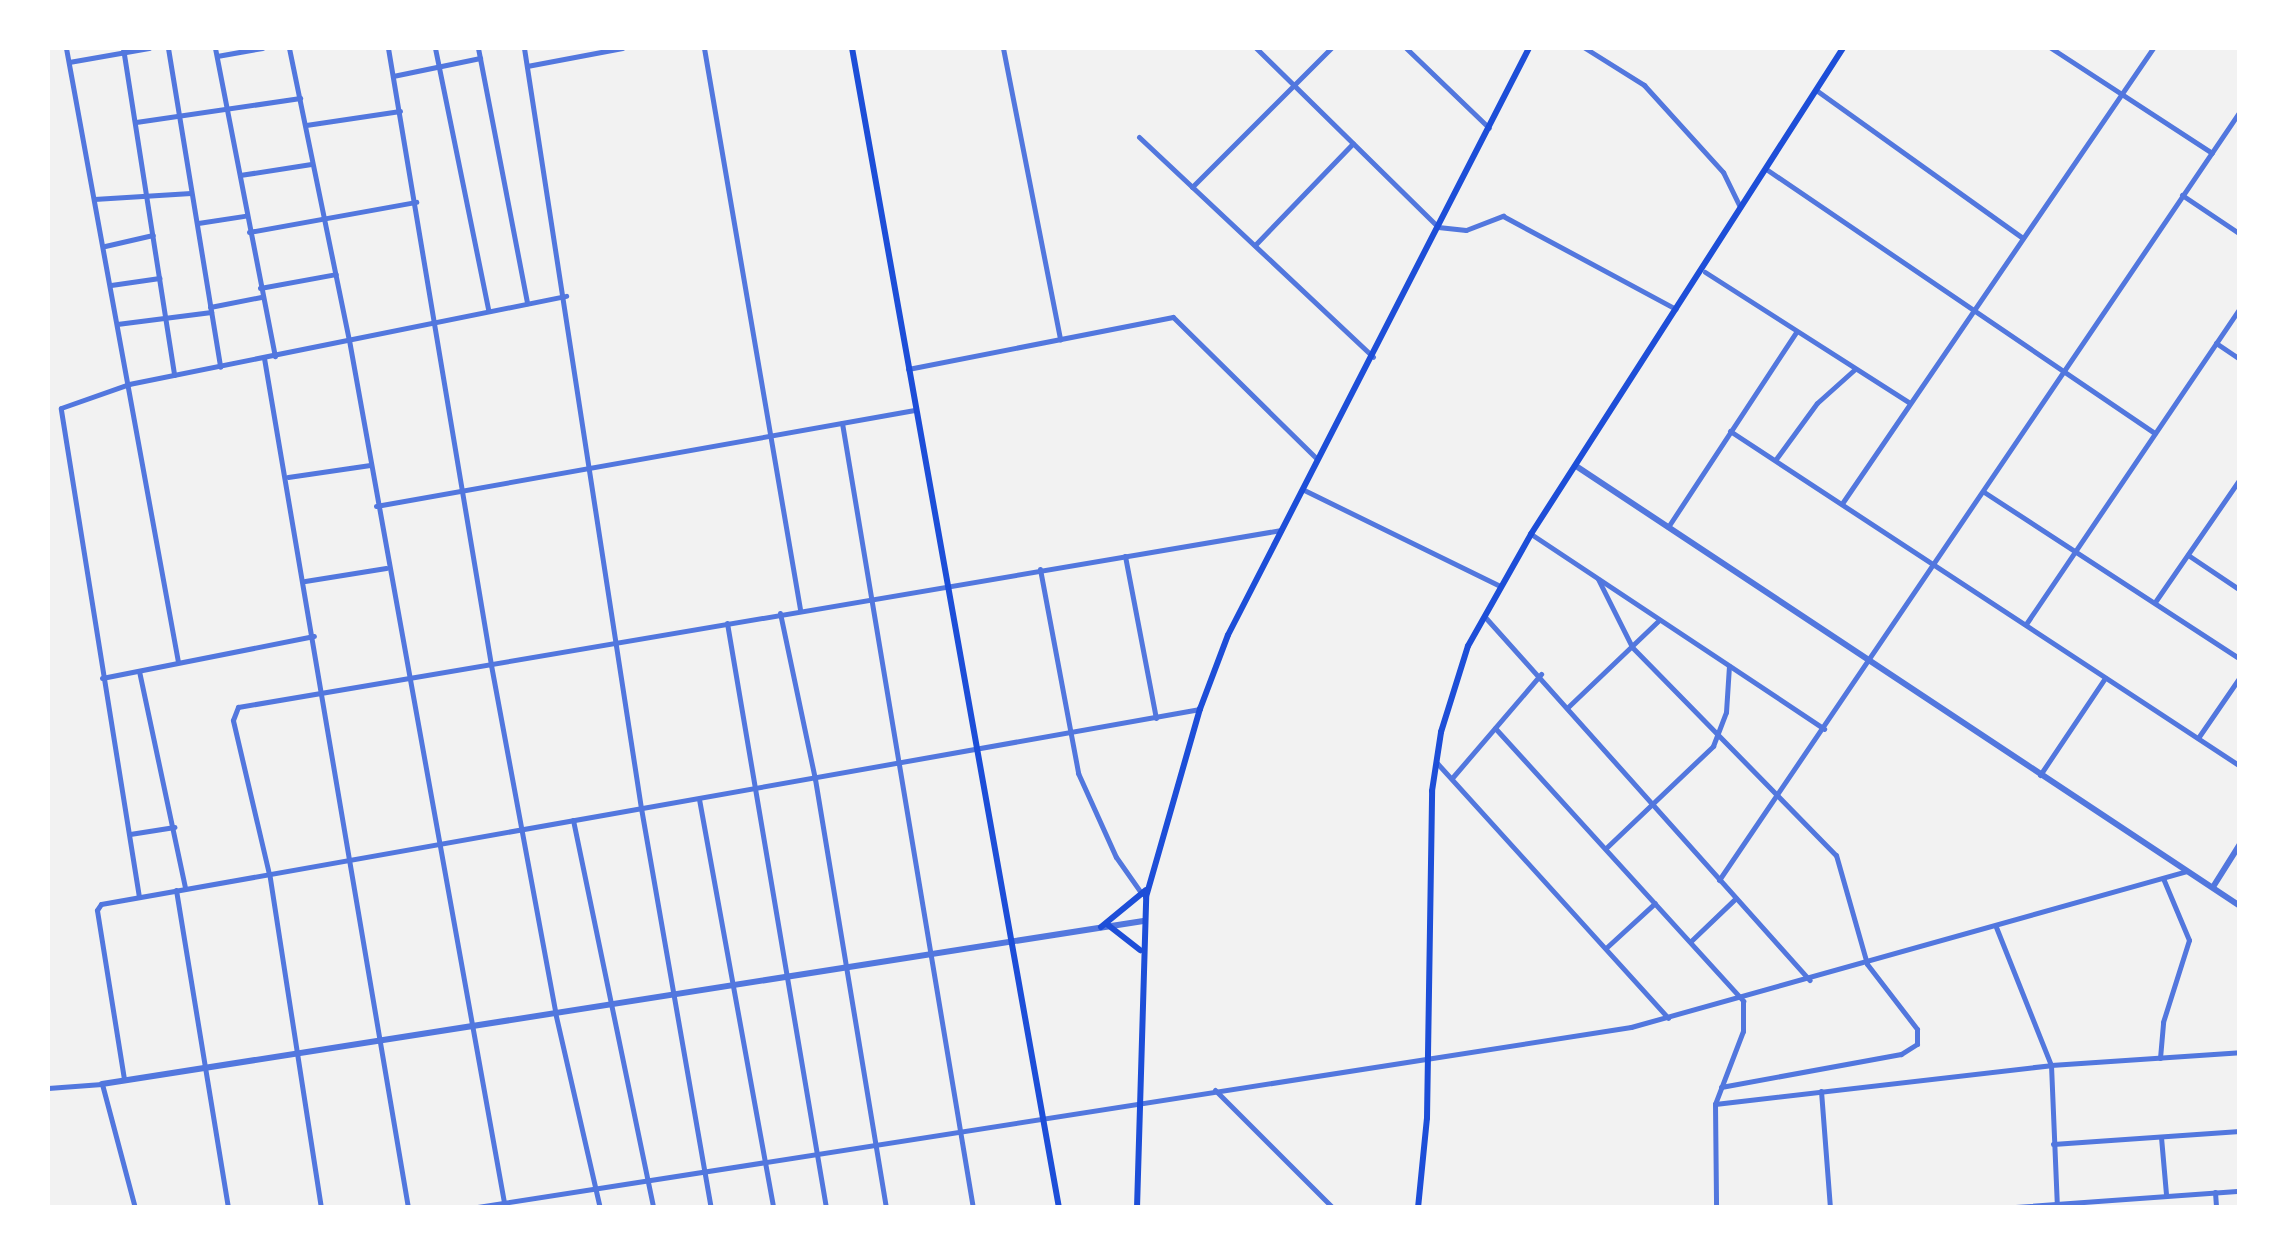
<!DOCTYPE html>
<html>
<head>
<meta charset="utf-8">
<style>
  body { margin:0 }
  #map { position:relative; width:2287px; height:1255px; overflow:hidden; background:#f2f2f2; font-family:Raleway,sans-serif }
  div>[style] { position:absolute }
  .minor>* { height:5px; margin:-2.5px; padding:0 2.5px; transform-origin:2.5px; border-radius:2.5px; background:#5277de }
  .tertiary>* { height:6px; margin:-3px; padding:0 3px; transform-origin:3px; border-radius:3px; background:#5277de }
  .secondary>* { height:6px; margin:-3px; padding:0 3px; transform-origin:3px; border-radius:3px; background:#1d4ed8 }
  span { translate:-50% -50%; white-space:nowrap; text-align:center; line-height:1.15; -webkit-text-stroke:8px #fff; paint-order:stroke }
  .frame { position:absolute; inset:0; border:50px solid #fff; pointer-events:none }
</style>
</head>
<body>
<div id="map">
  <div class="minor">
    <div style="left:66px;top:48px;width:624px;rotate:79.66deg"></div>
    <div style="left:123px;top:48px;width:331px;rotate:81.1deg"></div>
    <div style="left:168px;top:48px;width:323px;rotate:80.7deg"></div>
    <div style="left:215px;top:48px;width:314px;rotate:79deg"></div>
    <div style="left:289px;top:48px;width:298px;rotate:78.4deg"></div>
    <div style="left:349px;top:340px;width:882px;rotate:79.81deg"></div>
    <div style="left:388px;top:48px;width:626px;rotate:80.52deg"></div>
    <div style="left:491px;top:665px;width:353px;rotate:79.5deg"></div>
    <div style="left:555px;top:1012px;width:201px;rotate:77.1deg"></div>
    <div style="left:435px;top:48px;width:266px;rotate:78.5deg"></div>
    <div style="left:478px;top:48px;width:260px;rotate:79.1deg"></div>
    <div style="left:524px;top:48px;width:769px;rotate:81.25deg"></div>
    <div style="left:641px;top:808px;width:406px;rotate:80.1deg"></div>
    <div style="left:704px;top:48px;width:569px;rotate:80.29deg"></div>
    <div style="left:1003px;top:48px;width:297px;rotate:78.9deg"></div>
    <div style="left:1256px;top:48px;width:255px;rotate:44.5deg"></div>
    <div style="left:1438px;top:227px;width:28px;rotate:6deg"></div>
    <div style="left:1466px;top:230px;width:40px;rotate:-21deg"></div>
    <div style="left:1503px;top:216px;width:196px;rotate:28.3deg"></div>
    <div style="left:1406px;top:48px;width:115px;rotate:43.9deg"></div>
    <div style="left:1585px;top:48px;width:70px;rotate:32.1deg"></div>
    <div style="left:1644px;top:85px;width:118px;rotate:47.8deg"></div>
    <div style="left:1723px;top:172px;width:39px;rotate:64deg"></div>
    <div style="left:2051px;top:48px;width:192px;rotate:33.1deg"></div>
    <div style="left:217px;top:56px;width:46px;rotate:-10.1deg"></div>
    <div style="left:69px;top:62px;width:81px;rotate:-9.9deg"></div>
    <div style="left:527px;top:66px;width:97px;rotate:-10.7deg"></div>
    <div style="left:393px;top:76px;width:89px;rotate:-11.7deg"></div>
    <div style="left:1816px;top:90px;width:254px;rotate:35.6deg"></div>
    <div style="left:136px;top:122px;width:166px;rotate:-8.3deg"></div>
    <div style="left:306px;top:125px;width:95px;rotate:-8.5deg"></div>
    <div style="left:1139px;top:137px;width:321px;rotate:43.2deg"></div>
    <div style="left:1766px;top:169px;width:470px;rotate:34.2deg"></div>
    <div style="left:240px;top:175px;width:72px;rotate:-8.8deg"></div>
    <div style="left:1192px;top:187px;width:197px;rotate:-45deg"></div>
    <div style="left:2182px;top:195px;width:70px;rotate:33.9deg"></div>
    <div style="left:94px;top:199px;width:97px;rotate:-3.5deg"></div>
    <div style="left:198px;top:223px;width:47px;rotate:-8.7deg"></div>
    <div style="left:249px;top:232px;width:170px;rotate:-10.2deg"></div>
    <div style="left:1255px;top:245px;width:141px;rotate:-46.1deg"></div>
    <div style="left:105px;top:246px;width:49px;rotate:-12.9deg"></div>
    <div style="left:1705px;top:272px;width:243px;rotate:32.6deg"></div>
    <div style="left:111px;top:285px;width:49px;rotate:-8.3deg"></div>
    <div style="left:260px;top:288px;width:77px;rotate:-10.4deg"></div>
    <div style="left:210px;top:307px;width:52px;rotate:-11.1deg"></div>
    <div style="left:117px;top:324px;width:95px;rotate:-7.3deg"></div>
    <div style="left:2216px;top:343px;width:29px;rotate:34deg"></div>
    <div style="left:264px;top:358px;width:862px;rotate:80.38deg"></div>
    <div style="left:908px;top:369px;width:270px;rotate:-11.1deg"></div>
    <div style="left:1173px;top:317px;width:202px;rotate:44.6deg"></div>
    <div style="left:842px;top:423px;width:796px;rotate:80.53deg"></div>
    <div style="left:1730px;top:431px;width:610px;rotate:33.3deg"></div>
    <div style="left:1776px;top:459px;width:69px;rotate:-53.8deg"></div>
    <div style="left:1817px;top:403px;width:51px;rotate:-41.8deg"></div>
    <div style="left:288px;top:477px;width:83px;rotate:-8.3deg"></div>
    <div style="left:1302px;top:489px;width:220px;rotate:26.1deg"></div>
    <div style="left:1984px;top:492px;width:306px;rotate:33.1deg"></div>
    <div style="left:1843px;top:502px;width:550px;rotate:-55.67deg"></div>
    <div style="left:376px;top:506px;width:547px;rotate:-10.1deg"></div>
    <div style="left:1668px;top:527px;width:233px;rotate:-56.7deg"></div>
    <div style="left:1531px;top:534px;width:352px;rotate:33.6deg"></div>
    <div style="left:2188px;top:555px;width:63px;rotate:33.9deg"></div>
    <div style="left:1125px;top:556px;width:165px;rotate:79.2deg"></div>
    <div style="left:1040px;top:569px;width:208px;rotate:79.4deg"></div>
    <div style="left:1078px;top:773px;width:92px;rotate:65.7deg"></div>
    <div style="left:1116px;top:857px;width:45px;rotate:54.9deg"></div>
    <div style="left:1598px;top:579px;width:76px;rotate:63.4deg"></div>
    <div style="left:1632px;top:647px;width:291px;rotate:45.6deg"></div>
    <div style="left:1836px;top:855px;width:113px;rotate:74.1deg"></div>
    <div style="left:1867px;top:964px;width:82px;rotate:52.4deg"></div>
    <div style="left:1917px;top:1029px;width:15px;rotate:90deg"></div>
    <div style="left:1917px;top:1044px;width:19px;rotate:148deg"></div>
    <div style="left:1901px;top:1054px;width:183px;rotate:169.6deg"></div>
    <div style="left:305px;top:581px;width:82px;rotate:-9.1deg"></div>
    <div style="left:2155px;top:602px;width:150px;rotate:-55.4deg"></div>
    <div style="left:780px;top:613px;width:170px;rotate:78.1deg"></div>
    <div style="left:815px;top:779px;width:435px;rotate:80.6deg"></div>
    <div style="left:1485px;top:617px;width:487px;rotate:48.2deg"></div>
    <div style="left:727px;top:623px;width:593px;rotate:80.39deg"></div>
    <div style="left:2026px;top:624px;width:382px;rotate:-55.9deg"></div>
    <div style="left:139px;top:671px;width:222px;rotate:78deg"></div>
    <div style="left:102px;top:678px;width:216px;rotate:-11.2deg"></div>
    <div style="left:1568px;top:707px;width:126px;rotate:-43.7deg"></div>
    <div style="left:1495px;top:728px;width:369px;rotate:47.7deg"></div>
    <div style="left:1743px;top:1001px;width:30px;rotate:90deg"></div>
    <div style="left:1743px;top:1031px;width:78px;rotate:111deg"></div>
    <div style="left:1715px;top:1104px;width:104px;rotate:89.4deg"></div>
    <div style="left:2198px;top:738px;width:74px;rotate:-55.5deg"></div>
    <div style="left:1437px;top:763px;width:344px;rotate:47.8deg"></div>
    <div style="left:2040px;top:775px;width:117px;rotate:-56.2deg"></div>
    <div style="left:1452px;top:778px;width:137px;rotate:-49.4deg"></div>
    <div style="left:699px;top:799px;width:416px;rotate:79.7deg"></div>
    <div style="left:573px;top:820px;width:396px;rotate:78.3deg"></div>
    <div style="left:130px;top:834px;width:45px;rotate:-9deg"></div>
    <div style="left:1606px;top:848px;width:148px;rotate:-43.6deg"></div>
    <div style="left:1713px;top:746px;width:36px;rotate:-69deg"></div>
    <div style="left:1726px;top:712px;width:46px;rotate:-86.3deg"></div>
    <div style="left:1719px;top:880px;width:929px;rotate:-55.88deg"></div>
    <div style="left:176px;top:890px;width:322px;rotate:80.7deg"></div>
    <div style="left:139px;top:897px;width:495px;rotate:-99.1deg"></div>
    <div style="left:61px;top:408px;width:72px;rotate:-19.4deg"></div>
    <div style="left:129px;top:384px;width:446px;rotate:-11.4deg"></div>
    <div style="left:2239px;top:906px;width:35px;rotate:88deg"></div>
    <div style="left:1996px;top:927px;width:149px;rotate:68.3deg"></div>
    <div style="left:2051px;top:1065px;width:143px;rotate:87.6deg"></div>
    <div style="left:1691px;top:941px;width:62px;rotate:-43.7deg"></div>
    <div style="left:1607px;top:947px;width:65px;rotate:-42.5deg"></div>
    <div style="left:2160px;top:1058px;width:36px;rotate:-85deg"></div>
    <div style="left:2163px;top:1022px;width:86px;rotate:-72.4deg"></div>
    <div style="left:2189px;top:940px;width:67px;rotate:-112.8deg"></div>
    <div style="left:124px;top:1079px;width:171px;rotate:-99.1deg"></div>
    <div style="left:97px;top:910px;width:7px;rotate:-56deg"></div>
    <div style="left:101px;top:904px;width:1116px;rotate:-10.06deg"></div>
    <div style="left:48px;top:1088px;width:54px;rotate:-4.2deg"></div>
    <div style="left:102px;top:1084px;width:128px;rotate:75.1deg"></div>
    <div style="left:1215px;top:1090px;width:167px;rotate:45deg"></div>
    <div style="left:1821px;top:1091px;width:117px;rotate:85.6deg"></div>
    <div style="left:1715px;top:1104px;width:338px;rotate:-6.6deg"></div>
    <div style="left:2051px;top:1065px;width:189px;rotate:-3.9deg"></div>
    <div style="left:2161px;top:1137px;width:57px;rotate:85deg"></div>
    <div style="left:2053px;top:1144px;width:187px;rotate:-4deg"></div>
    <div style="left:2215px;top:1192px;width:16px;rotate:86deg"></div>
    <div style="left:321px;top:1208px;width:338px;rotate:-98.8deg"></div>
    <div style="left:269px;top:874px;width:158px;rotate:-103.2deg"></div>
    <div style="left:233px;top:720px;width:14px;rotate:-69deg"></div>
    <div style="left:238px;top:707px;width:1058px;rotate:-9.63deg"></div>
    <div style="left:471px;top:1208px;width:1174px;rotate:-8.87deg"></div>
    <div style="left:1631px;top:1027px;width:577px;rotate:-15.67deg"></div>
    <div style="left:2001px;top:1208px;width:240px;rotate:-4.1deg"></div>
  </div>
  <div class="tertiary">
    <div style="left:1576px;top:466px;width:797px;rotate:33.53deg"></div>
    <div style="left:2213px;top:887px;width:51px;rotate:-57.9deg"></div>
    <div style="left:102px;top:1084px;width:1054px;rotate:-8.9deg"></div>
  </div>
  <div class="secondary">
    <div style="left:852px;top:48px;width:1178px;rotate:79.88deg"></div>
    <div style="left:1108px;top:925px;width:41px;rotate:38deg"></div>
    <div style="left:1101px;top:927px;width:58px;rotate:-39.4deg"></div>
    <div style="left:1137px;top:1208px;width:311px;rotate:-88.3deg"></div>
    <div style="left:1146px;top:897px;width:196px;rotate:-74deg"></div>
    <div style="left:1200px;top:709px;width:79px;rotate:-69.3deg"></div>
    <div style="left:1228px;top:635px;width:660px;rotate:-62.85deg"></div>
    <div style="left:1418px;top:1208px;width:90px;rotate:-84.3deg"></div>
    <div style="left:1427px;top:1118px;width:327px;rotate:-89.1deg"></div>
    <div style="left:1432px;top:791px;width:60px;rotate:-81.3deg"></div>
    <div style="left:1441px;top:732px;width:90px;rotate:-72.6deg"></div>
    <div style="left:1468px;top:646px;width:129px;rotate:-60.6deg"></div>
    <div style="left:1531px;top:534px;width:578px;rotate:-57.3deg"></div>
  </div>
  <div class="frame"></div>
</div>
</body>
</html>
